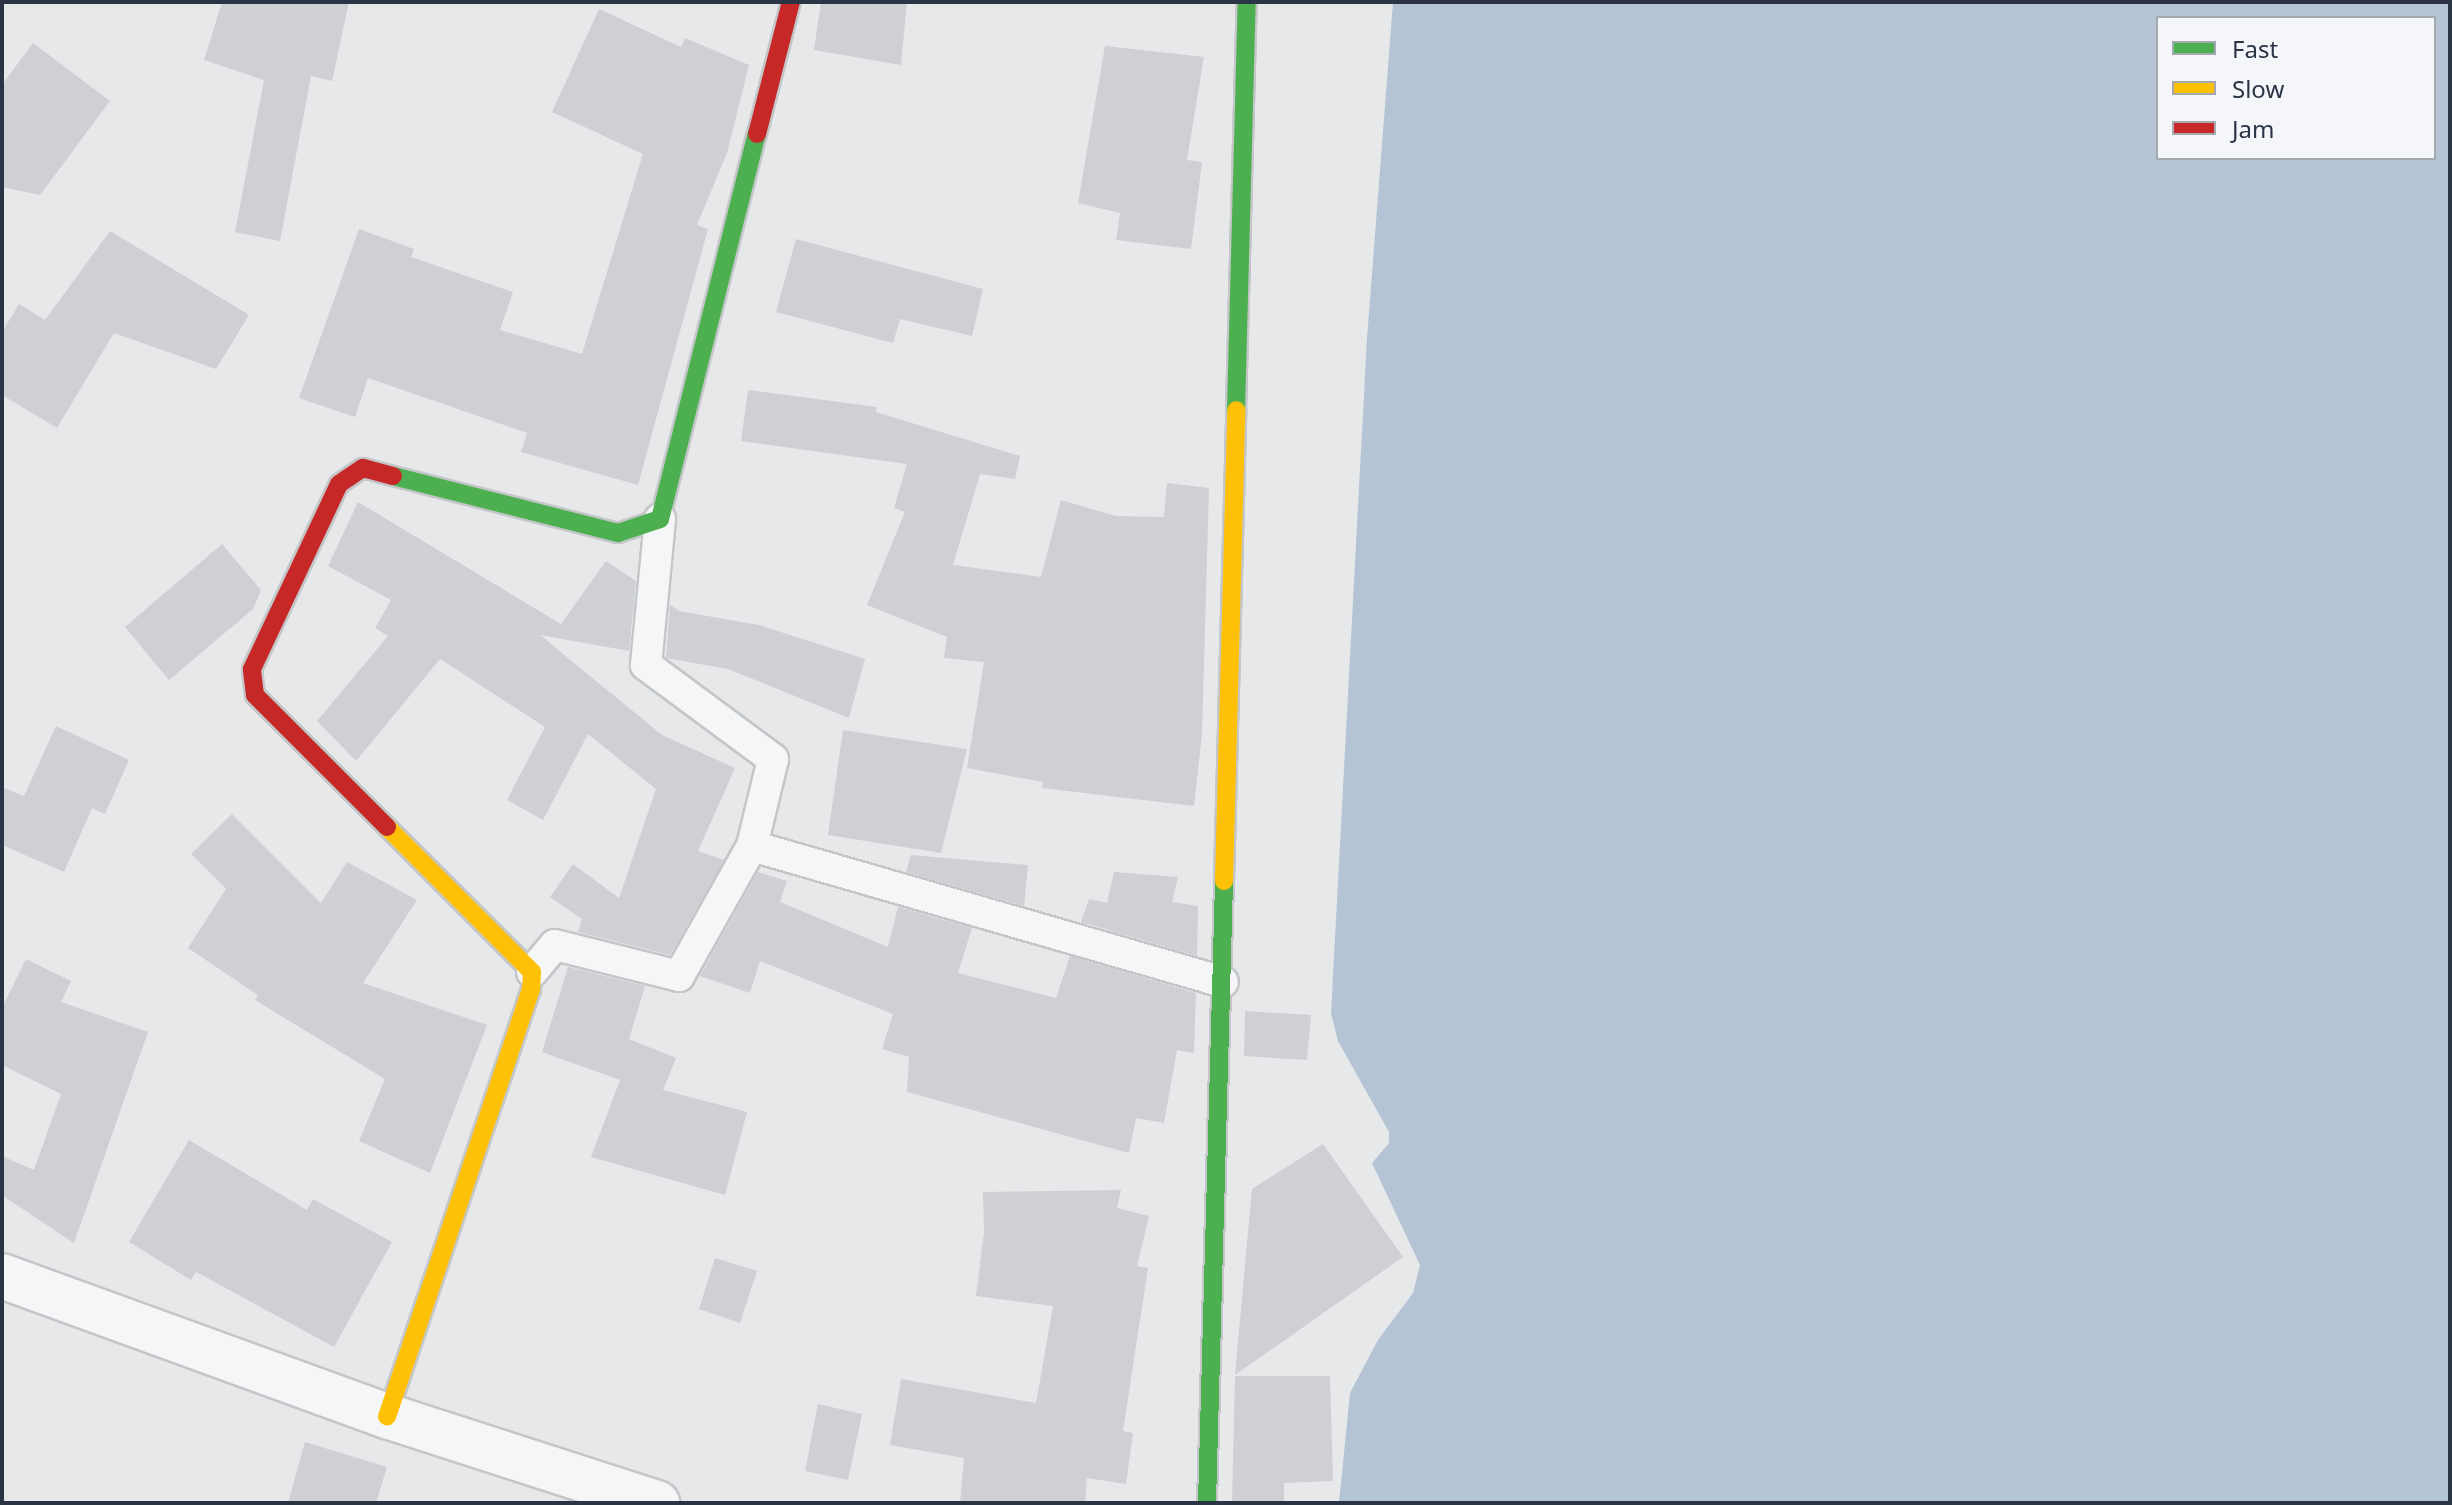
<!DOCTYPE html>
<html>
<head>
<meta charset="utf-8">
<style>
  body { margin:0 }
  #map { position:relative; width:2452px; height:1505px; overflow:hidden; background:#e6e8ea; font-family:"Noto Sans",sans-serif }
  div>[style] { position:absolute }
  .water>* { inset:0; background:#b4c4d5 }
  .building>* { inset:0; background:#ced0d3 }
  .roads { filter:drop-shadow(2px 0 #c4c6c8) drop-shadow(-2px 0 #c4c6c8) drop-shadow(0 2px #c4c6c8) drop-shadow(0 -2px #c4c6c8) }
  .lane>* { height:30px; margin:-15px; padding:0 15px; transform-origin:15px; border-radius:15px; background:#f5f6f7 }
  .street>* { height:44px; margin:-22px; padding:0 22px; transform-origin:22px; border-radius:22px; background:#f5f6f7 }
  .fast>* { height:18px; margin:-9px; padding:0 9px; transform-origin:9px; border-radius:9px; background:#4caf50 }
  .slow>* { height:18px; margin:-9px; padding:0 9px; transform-origin:9px; border-radius:9px; background:#ffc107 }
  .jam>* { height:18px; margin:-9px; padding:0 9px; transform-origin:9px; border-radius:9px; background:#c62828 }
  span { translate:-50% -50%; white-space:nowrap; text-align:center; line-height:1.15; -webkit-text-stroke:6px #f4f6f9; paint-order:stroke }
  .frame { position:absolute; inset:0; border:4px solid #2b3445; pointer-events:none }
  .legend { position:absolute; left:2156px; top:16px; width:280px; height:144px; box-sizing:border-box; background:#f4f6f9; border:2px solid #a4a8b1; margin:0; padding:10px 14px; list-style:none; font-size:24px; color:#2b3445 }
  .legend li { display:flex; align-items:center; gap:16px; height:40px }
  .legend b { width:40px; border:2px solid #a4a8b1 }
</style>
</head>
<body>
<div id="map">
  <div class="water">
    <div style="clip-path:polygon(evenodd,1393px 2px,2450px 2px,2450px 1503px,1339px 1503px,1350px 1393px,1378px 1340px,1413px 1293px,1420px 1265px,1372px 1163px,1389px 1143px,1389px 1132px,1338px 1041px,1331px 1013px,1367px 338px,1393px 2px,2158px 18px,2434px 18px,2434px 158px,2158px 158px,2158px 18px)"></div>
  </div>
  <div class="building">
    <div style="clip-path:polygon(222px 2px,349px 2px,332px 81px,311px 76px,280px 241px,235px 232px,264px 80px,204px 60px)"></div>
    <div style="clip-path:polygon(821px 2px,907px 2px,901px 65px,814px 50px)"></div>
    <div style="clip-path:polygon(599px 9px,681px 47px,685px 38px,749px 65px,727px 153px,697px 225px,708px 229px,638px 485px,521px 452px,527px 433px,368px 378px,355px 417px,299px 398px,359px 229px,414px 249px,411px 257px,513px 292px,500px 330px,582px 354px,643px 154px,552px 112px)"></div>
    <div style="clip-path:polygon(33px 43px,110px 101px,40px 195px,2px 187px,2px 85px)"></div>
    <div style="clip-path:polygon(1105px 46px,1204px 57px,1187px 160px,1202px 162px,1191px 249px,1116px 240px,1120px 213px,1078px 203px)"></div>
    <div style="clip-path:polygon(110px 231px,249px 315px,216px 369px,114px 333px,57px 428px,2px 395px,2px 332px,19px 304px,45px 320px)"></div>
    <div style="clip-path:polygon(796px 239px,983px 289px,972px 336px,900px 319px,893px 343px,776px 312px)"></div>
    <div style="clip-path:polygon(748px 390px,877px 407px,876px 412px,1020px 456px,1015px 479px,980px 474px,953px 565px,1041px 577px,1061px 500px,1116px 516px,1164px 517px,1167px 483px,1209px 488px,1202px 734px,1194px 806px,1042px 788px,1043px 782px,967px 768px,984px 662px,944px 658px,947px 637px,867px 605px,905px 512px,894px 508px,907px 464px,741px 441px)"></div>
    <div style="clip-path:polygon(358px 502px,561px 624px,606px 561px,636px 581px,629px 651px,540px 635px,662px 735px,735px 768px,698px 851px,724px 860px,670px 955px,578px 932px,582px 919px,550px 897px,573px 864px,619px 898px,656px 789px,588px 734px,543px 820px,507px 800px,545px 727px,440px 659px,356px 761px,317px 721px,388px 636px,375px 628px,391px 600px,328px 566px)"></div>
    <div style="clip-path:polygon(222px 544px,261px 590px,253px 609px,169px 680px,125px 627px)"></div>
    <div style="clip-path:polygon(670px 605px,679px 611px,759px 625px,865px 659px,849px 718px,728px 669px,666px 658px)"></div>
    <div style="clip-path:polygon(56px 726px,129px 760px,105px 814px,92px 808px,64px 872px,2px 845px,2px 787px,24px 796px)"></div>
    <div style="clip-path:polygon(843px 730px,967px 749px,941px 853px,828px 835px)"></div>
    <div style="clip-path:polygon(232px 814px,321px 903px,347px 862px,417px 900px,363px 983px,487px 1025px,430px 1173px,359px 1141px,385px 1079px,255px 1000px,258px 995px,188px 948px,226px 889px,191px 854px)"></div>
    <div style="clip-path:polygon(911px 855px,1028px 865px,1024px 906px,906px 872px)"></div>
    <div style="clip-path:polygon(758px 872px,787px 881px,780px 902px,888px 947px,898px 907px,972px 928px,958px 973px,1056px 998px,1070px 956px,1196px 993px,1194px 1053px,1177px 1050px,1164px 1123px,1136px 1118px,1129px 1153px,907px 1092px,909px 1057px,882px 1049px,893px 1014px,760px 961px,750px 993px,700px 976px)"></div>
    <div style="clip-path:polygon(1114px 872px,1178px 877px,1172px 902px,1198px 906px,1197px 956px,1081px 922px,1089px 899px,1107px 903px)"></div>
    <div style="clip-path:polygon(26px 959px,71px 981px,61px 1002px,148px 1032px,74px 1243px,2px 1195px,2px 1156px,34px 1170px,61px 1094px,2px 1065px,2px 1008px)"></div>
    <div style="clip-path:polygon(568px 967px,645px 986px,629px 1039px,676px 1058px,663px 1090px,747px 1112px,725px 1195px,591px 1157px,620px 1080px,542px 1052px)"></div>
    <div style="clip-path:polygon(1245px 1011px,1311px 1015px,1307px 1060px,1244px 1056px)"></div>
    <div style="clip-path:polygon(189px 1140px,307px 1210px,313px 1199px,392px 1242px,334px 1347px,196px 1272px,191px 1280px,129px 1242px)"></div>
    <div style="clip-path:polygon(1323px 1144px,1403px 1257px,1235px 1375px,1252px 1189px)"></div>
    <div style="clip-path:polygon(1121px 1190px,1117px 1208px,1149px 1216px,1137px 1266px,1148px 1268px,1123px 1431px,1133px 1433px,1126px 1484px,1087px 1478px,1085px 1503px,960px 1503px,964px 1458px,890px 1445px,901px 1379px,1036px 1403px,1053px 1306px,976px 1296px,984px 1232px,983px 1192px)"></div>
    <div style="clip-path:polygon(715px 1258px,757px 1271px,740px 1323px,699px 1309px)"></div>
    <div style="clip-path:polygon(1235px 1376px,1330px 1376px,1333px 1481px,1284px 1483px,1284px 1503px,1232px 1503px)"></div>
    <div style="clip-path:polygon(818px 1404px,862px 1414px,848px 1480px,805px 1471px)"></div>
    <div style="clip-path:polygon(305px 1442px,387px 1467px,376px 1503px,288px 1503px)"></div>
  </div>
  <div class="roads">
    <div class="lane">
      <div style="left:752px;top:846px;width:490px;rotate:16.1deg"></div>
      <div style="left:532px;top:972px;width:35px;rotate:-50deg"></div>
      <div style="left:555px;top:945px;width:128px;rotate:14deg"></div>
      <div style="left:679px;top:976px;width:149px;rotate:-60.7deg"></div>
      <div style="left:752px;top:846px;width:89px;rotate:-76.4deg"></div>
      <div style="left:773px;top:759px;width:158px;rotate:-143.5deg"></div>
      <div style="left:646px;top:665px;width:147px;rotate:-84.5deg"></div>
    </div>
    <div class="street">
      <div style="left:2px;top:1276px;width:410px;rotate:20deg"></div>
      <div style="left:387px;top:1416px;width:284px;rotate:17.9deg"></div>
    </div>
    <div class="fast">
      <div style="left:1236px;top:410px;width:408px;rotate:-88.5deg"></div>
      <div style="left:393px;top:476px;width:232px;rotate:14.2deg"></div>
      <div style="left:618px;top:533px;width:44px;rotate:-18.4deg"></div>
      <div style="left:660px;top:519px;width:397px;rotate:-75.9deg"></div>
      <div style="left:1207px;top:1503px;width:622px;rotate:-88.43deg"></div>
    </div>
    <div class="slow">
      <div style="left:387px;top:827px;width:205px;rotate:45deg"></div>
      <div style="left:532px;top:972px;width:17px;rotate:93deg"></div>
      <div style="left:531px;top:989px;width:451px;rotate:108.6deg"></div>
      <div style="left:1224px;top:881px;width:471px;rotate:-88.5deg"></div>
    </div>
    <div class="jam">
      <div style="left:757px;top:134px;width:136px;rotate:-75.6deg"></div>
      <div style="left:387px;top:827px;width:187px;rotate:-135deg"></div>
      <div style="left:255px;top:695px;width:26px;rotate:-97deg"></div>
      <div style="left:252px;top:669px;width:204px;rotate:-64.8deg"></div>
      <div style="left:339px;top:484px;width:29px;rotate:-34deg"></div>
      <div style="left:363px;top:468px;width:31px;rotate:15deg"></div>
    </div>
  </div>
  <div class="frame"></div>
  <ul class="legend">
  <li><b style="height:10px;background:#4caf50"></b>Fast</li>
  <li><b style="height:10px;background:#ffc107"></b>Slow</li>
  <li><b style="height:10px;background:#c62828"></b>Jam</li>
  </ul>
</div>
</body>
</html>
